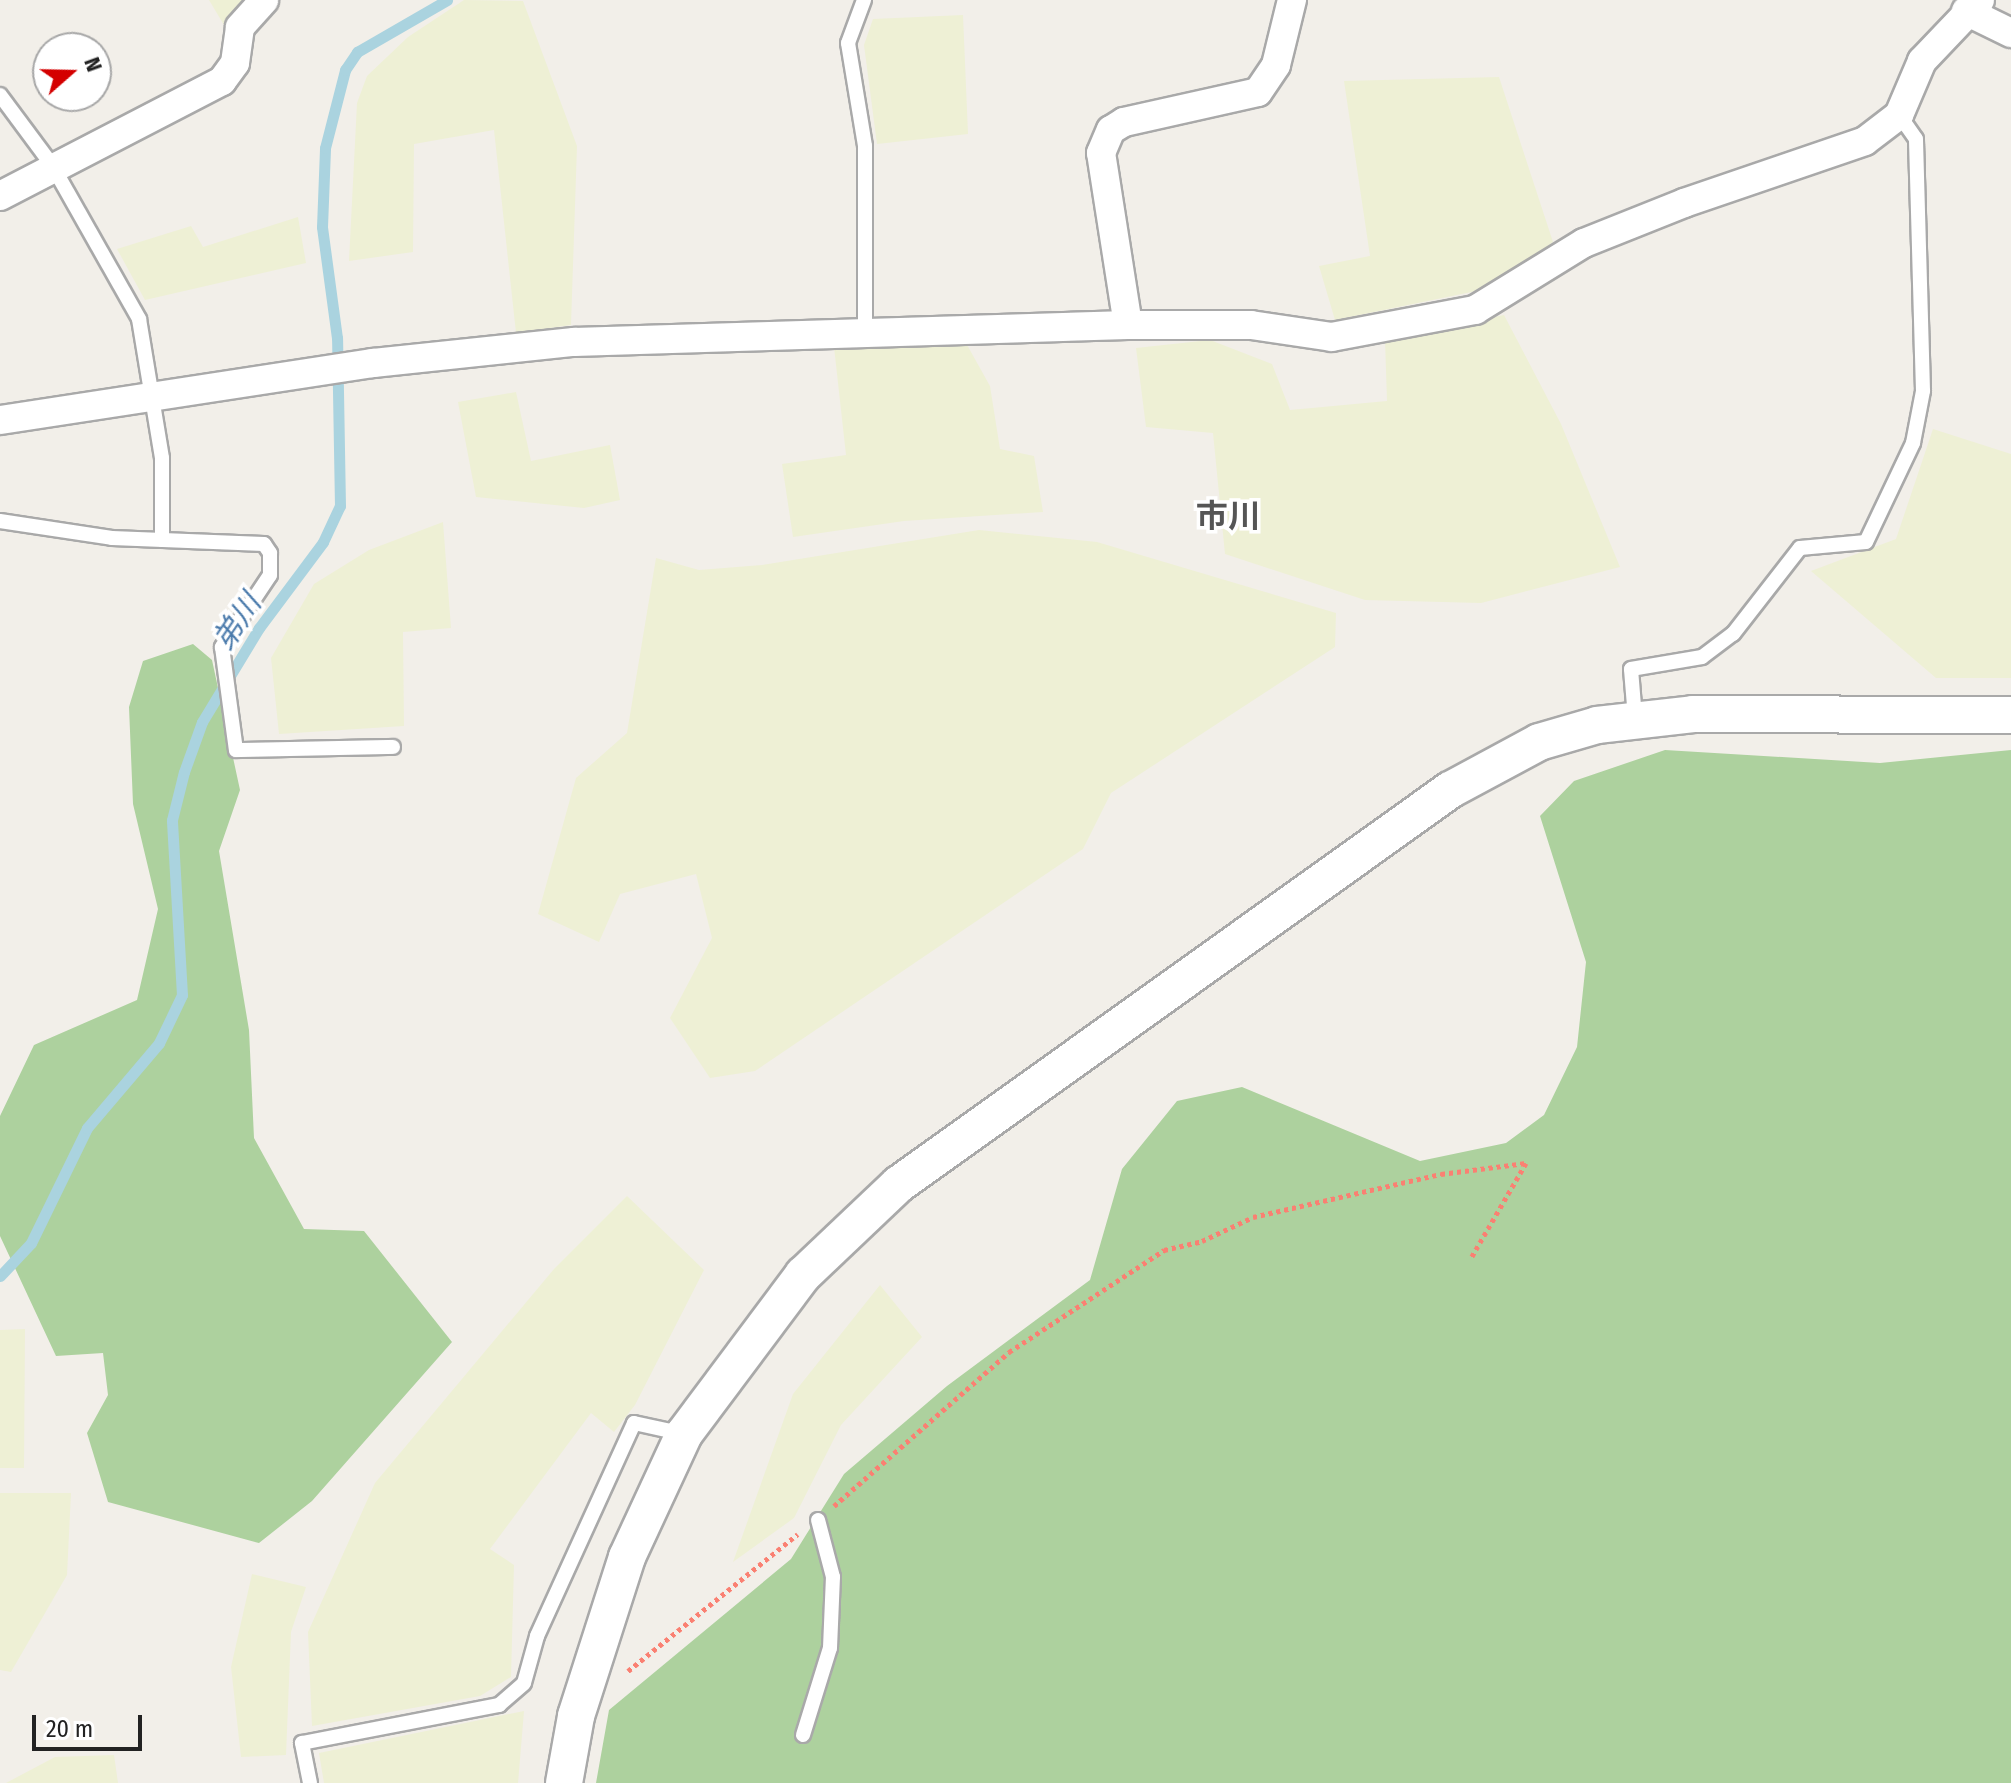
<!DOCTYPE html>
<html>
<head>
<meta charset="utf-8">
<style>
  body { margin:0 }
  #map { position:relative; width:2011px; height:1783px; overflow:hidden; background:#f2efe9; font-family:"Fira Sans Condensed","Noto Sans JP",sans-serif }
  div>[style] { position:absolute }
  .farmland>* { inset:0; background:#eef0d5 }
  .forest>* { inset:0; background:#add19e }
  .stream>* { height:11px; margin:-5.5px; padding:0 5.5px; transform-origin:5.5px; border-radius:5.5px; background:#aad3df }
  .path>* { height:5px; margin-top:-2.5px; transform-origin:0; background:repeating-linear-gradient(90deg,#fa8072 0 4px,transparent 0 8px) }
  .roads { filter:drop-shadow(2px 0 #a9a9a9) drop-shadow(-2px 0 #a9a9a9) drop-shadow(0 2px #a9a9a9) drop-shadow(0 -2px #a9a9a9) }
  .service>* { height:14px; margin:-7px; padding:0 7px; transform-origin:7px; border-radius:7px; background:#fff }
  .minor>* { height:28px; margin:-14px; padding:0 14px; transform-origin:14px; border-radius:14px; background:#fff }
  .tertiary>* { height:36px; margin:-18px; padding:0 18px; transform-origin:18px; border-radius:18px; background:#fff }
  span { translate:-50% -50%; white-space:nowrap; text-align:center; line-height:1.15; -webkit-text-stroke:7px #fff; paint-order:stroke }
  .water-label { font-size:30px; color:#4a7aab; font-style:italic }
  .quarter-label { font-size:32px; color:#555; font-weight:700 }
  .north { position:absolute; left:32px; top:32px; width:80px; height:80px; box-sizing:border-box; background:#fff; border:2px solid #a7a7a7; border-radius:50%; rotate:70deg; font-size:22px; font-weight:700; line-height:32px; text-align:center; color:#222 }
  .north::after { content:''; display:block; margin:auto; width:28px; height:36px; background:#d40000; clip-path:polygon(50% 0,100% 100%,50% 72%,0 100%) }
  .scale { position:absolute; left:32px; top:1715px; width:110px; height:36px; box-sizing:border-box; border:4px solid #222; border-top:0; padding-left:10px; font-size:24px; line-height:28px; white-space:nowrap; color:#222; -webkit-text-stroke:6px #fff; paint-order:stroke }
</style>
</head>
<body>
<div id="map">
  <div class="farmland">
    <div style="clip-path:polygon(209px 0,250px 0,224px 25px)"></div>
    <div style="clip-path:polygon(464px 0,523px 1px,577px 146px,571px 325px,516px 333px,494px 130px,414px 144px,413px 252px,349px 261px,357px 103px,367px 76px,408px 37px)"></div>
    <div style="clip-path:polygon(963px 15px,968px 134px,877px 144px,864px 45px,873px 19px)"></div>
    <div style="clip-path:polygon(1499px 77px,1553px 242px,1491px 288px,1335px 320px,1319px 266px,1370px 256px,1344px 81px)"></div>
    <div style="clip-path:polygon(298px 217px,306px 263px,145px 300px,117px 249px,191px 226px,203px 247px)"></div>
    <div style="clip-path:polygon(1504px 315px,1561px 424px,1620px 567px,1481px 603px,1365px 600px,1225px 554px,1213px 433px,1146px 427px,1136px 348px,1210px 340px,1272px 364px,1290px 410px,1387px 401px,1385px 340px)"></div>
    <div style="clip-path:polygon(966px 343px,990px 386px,1000px 449px,1034px 456px,1043px 512px,904px 521px,793px 537px,782px 464px,846px 455px,834px 347px)"></div>
    <div style="clip-path:polygon(516px 392px,531px 461px,610px 445px,620px 500px,584px 508px,476px 497px,458px 402px)"></div>
    <div style="clip-path:polygon(1933px 429px,2011px 454px,2011px 678px,1936px 678px,1811px 571px,1896px 539px)"></div>
    <div style="clip-path:polygon(443px 522px,451px 628px,403px 632px,404px 726px,279px 734px,271px 658px,314px 584px,369px 550px)"></div>
    <div style="clip-path:polygon(979px 530px,1097px 542px,1336px 613px,1335px 647px,1111px 793px,1083px 849px,755px 1071px,710px 1078px,670px 1018px,712px 938px,696px 874px,620px 894px,599px 942px,538px 914px,576px 778px,627px 733px,656px 558px,699px 570px,762px 565px)"></div>
    <div style="clip-path:polygon(627px 1196px,704px 1270px,635px 1405px,614px 1432px,591px 1413px,490px 1549px,514px 1565px,511px 1677px,480px 1696px,312px 1726px,308px 1632px,375px 1483px,554px 1269px)"></div>
    <div style="clip-path:polygon(880px 1285px,922px 1337px,841px 1425px,794px 1518px,733px 1562px,793px 1394px)"></div>
    <div style="clip-path:polygon(25px 1329px,24px 1468px,0 1468px,0 1330px)"></div>
    <div style="clip-path:polygon(0 1493px,71px 1493px,67px 1575px,11px 1672px,0 1670px)"></div>
    <div style="clip-path:polygon(252px 1574px,306px 1587px,291px 1632px,286px 1755px,241px 1757px,231px 1667px)"></div>
    <div style="clip-path:polygon(524px 1711px,518px 1783px,324px 1783px,319px 1753px)"></div>
    <div style="clip-path:polygon(114px 1755px,118px 1783px,6px 1783px,55px 1757px)"></div>
  </div>
  <div class="forest">
    <div style="clip-path:polygon(193px 644px,212px 660px,240px 790px,219px 851px,249px 1030px,254px 1138px,304px 1229px,364px 1231px,452px 1342px,312px 1501px,259px 1543px,108px 1502px,87px 1433px,108px 1395px,103px 1353px,56px 1356px,0 1236px,0 1116px,34px 1045px,137px 1000px,158px 909px,133px 804px,129px 707px,143px 661px)"></div>
    <div style="clip-path:polygon(1665px 750px,1880px 763px,2011px 750px,2011px 1783px,596px 1783px,609px 1710px,791px 1559px,844px 1474px,947px 1386px,1090px 1280px,1122px 1169px,1177px 1101px,1242px 1087px,1420px 1161px,1506px 1143px,1544px 1115px,1577px 1047px,1586px 962px,1540px 816px,1574px 781px)"></div>
  </div>
  <div class="stream">
    <div style="left:0;top:1276px;width:45px;rotate:-46.8deg"></div>
    <div style="left:31px;top:1243px;width:128px;rotate:-64deg"></div>
    <div style="left:87px;top:1128px;width:111px;rotate:-49.7deg"></div>
    <div style="left:159px;top:1043px;width:53px;rotate:-64.4deg"></div>
    <div style="left:182px;top:995px;width:175px;rotate:-93.3deg"></div>
    <div style="left:172px;top:820px;width:49px;rotate:-76deg"></div>
    <div style="left:184px;top:772px;width:53px;rotate:-70.2deg"></div>
    <div style="left:202px;top:722px;width:110px;rotate:-58.8deg"></div>
    <div style="left:259px;top:628px;width:107px;rotate:-53.3deg"></div>
    <div style="left:323px;top:542px;width:40px;rotate:-65deg"></div>
    <div style="left:340px;top:506px;width:168px;rotate:-91deg"></div>
    <div style="left:337px;top:338px;width:112px;rotate:-97.7deg"></div>
    <div style="left:322px;top:227px;width:79px;rotate:-87.8deg"></div>
    <div style="left:325px;top:148px;width:81px;rotate:-75.6deg"></div>
    <div style="left:345px;top:70px;width:22px;rotate:-56deg"></div>
    <div style="left:357px;top:52px;width:104px;rotate:-30deg"></div>
  </div>
  <div class="path">
    <div style="left:834px;top:1506px;width:233px;rotate:-41.3deg"></div>
    <div style="left:1009px;top:1352px;width:186px;rotate:-33.3deg"></div>
    <div style="left:1164px;top:1250px;width:39px;rotate:-13deg"></div>
    <div style="left:1202px;top:1241px;width:56px;rotate:-25.2deg"></div>
    <div style="left:1253px;top:1217px;width:193px;rotate:-12.9deg"></div>
    <div style="left:1441px;top:1174px;width:86px;rotate:-7.4deg"></div>
    <div style="left:1526px;top:1163px;width:110px;rotate:120.1deg"></div>
    <div style="left:628px;top:1671px;width:218px;rotate:-38.9deg"></div>
  </div>
  <div class="roads">
    <div class="service">
      <div style="left:864px;top:0;width:46px;rotate:110.4deg"></div>
      <div style="left:848px;top:43px;width:104px;rotate:80.6deg"></div>
      <div style="left:865px;top:146px;width:184px;rotate:90deg"></div>
      <div style="left:0;top:95px;width:87px;rotate:53.4deg"></div>
      <div style="left:52px;top:165px;width:177px;rotate:60.5deg"></div>
      <div style="left:139px;top:319px;width:141px;rotate:80.6deg"></div>
      <div style="left:162px;top:458px;width:82px;rotate:90deg"></div>
      <div style="left:0;top:521px;width:113px;rotate:8.6deg"></div>
      <div style="left:112px;top:538px;width:152px;rotate:2.3deg"></div>
      <div style="left:264px;top:544px;width:11px;rotate:56deg"></div>
      <div style="left:270px;top:553px;width:22px;rotate:90deg"></div>
      <div style="left:270px;top:575px;width:87px;rotate:123.7deg"></div>
      <div style="left:222px;top:647px;width:104px;rotate:82.3deg"></div>
      <div style="left:236px;top:750px;width:157px;rotate:-1.1deg"></div>
      <div style="left:1635px;top:718px;width:49px;rotate:-94.7deg"></div>
      <div style="left:1631px;top:669px;width:72px;rotate:-9.6deg"></div>
      <div style="left:1702px;top:657px;width:39px;rotate:-37deg"></div>
      <div style="left:1733px;top:634px;width:109px;rotate:-52.1deg"></div>
      <div style="left:1800px;top:548px;width:66px;rotate:-5.2deg"></div>
      <div style="left:1866px;top:542px;width:110px;rotate:-64.6deg"></div>
      <div style="left:1913px;top:443px;width:53px;rotate:-79.1deg"></div>
      <div style="left:1923px;top:391px;width:252px;rotate:-91.6deg"></div>
      <div style="left:1916px;top:139px;width:29px;rotate:-125deg"></div>
      <div style="left:803px;top:1735px;width:91px;rotate:-72.8deg"></div>
      <div style="left:830px;top:1648px;width:71px;rotate:-87.6deg"></div>
      <div style="left:833px;top:1577px;width:59px;rotate:-104.7deg"></div>
      <div style="left:310px;top:1783px;width:41px;rotate:-101.3deg"></div>
      <div style="left:302px;top:1743px;width:201px;rotate:-10.9deg"></div>
      <div style="left:499px;top:1705px;width:33px;rotate:-41deg"></div>
      <div style="left:524px;top:1683px;width:49px;rotate:-74.5deg"></div>
      <div style="left:537px;top:1636px;width:234px;rotate:-65.5deg"></div>
      <div style="left:634px;top:1423px;width:51px;rotate:12.4deg"></div>
    </div>
    <div class="minor">
      <div style="left:1966px;top:11px;width:50px;rotate:26.1deg"></div>
      <div style="left:0;top:196px;width:250px;rotate:-27.4deg"></div>
      <div style="left:222px;top:81px;width:22px;rotate:-54deg"></div>
      <div style="left:235px;top:63px;width:36px;rotate:-82deg"></div>
      <div style="left:240px;top:27px;width:36px;rotate:-48deg"></div>
      <div style="left:1128px;top:325px;width:174px;rotate:-98.9deg"></div>
      <div style="left:1101px;top:153px;width:25px;rotate:-67deg"></div>
      <div style="left:1111px;top:130px;width:15px;rotate:-32deg"></div>
      <div style="left:1124px;top:122px;width:137px;rotate:-12.6deg"></div>
      <div style="left:1258px;top:92px;width:32px;rotate:-56deg"></div>
      <div style="left:1276px;top:65px;width:67px;rotate:-76.2deg"></div>
      <div style="left:0;top:420px;width:377px;rotate:-8.7deg"></div>
      <div style="left:373px;top:363px;width:202px;rotate:-6deg"></div>
      <div style="left:574px;top:342px;width:554px;rotate:-1.76deg"></div>
      <div style="left:1128px;top:325px;width:123px"></div>
      <div style="left:1251px;top:325px;width:82px;rotate:8.4deg"></div>
      <div style="left:1332px;top:337px;width:146px;rotate:-10.7deg"></div>
      <div style="left:1475px;top:310px;width:128px;rotate:-31.6deg"></div>
      <div style="left:1584px;top:243px;width:108px;rotate:-21.8deg"></div>
      <div style="left:1684px;top:203px;width:191px;rotate:-18.9deg"></div>
      <div style="left:1865px;top:141px;width:43px;rotate:-37.4deg"></div>
      <div style="left:1899px;top:115px;width:59px;rotate:-66.9deg"></div>
      <div style="left:1922px;top:61px;width:84px;rotate:-46.4deg"></div>
    </div>
    <div class="tertiary">
      <div style="left:564px;top:1783px;width:68px;rotate:-79.8deg"></div>
      <div style="left:576px;top:1716px;width:167px;rotate:-72.2deg"></div>
      <div style="left:627px;top:1557px;width:136px;rotate:-65.1deg"></div>
      <div style="left:684px;top:1434px;width:199px;rotate:-53.2deg"></div>
      <div style="left:803px;top:1275px;width:132px;rotate:-43.5deg"></div>
      <div style="left:899px;top:1184px;width:677px;rotate:-35.57deg"></div>
      <div style="left:1450px;top:790px;width:101px;rotate:-28.3deg"></div>
      <div style="left:1539px;top:742px;width:60px;rotate:-16.3deg"></div>
      <div style="left:1597px;top:725px;width:97px;rotate:-6.5deg"></div>
      <div style="left:1693px;top:714px;width:318px;rotate:0.2deg"></div>
    </div>
  </div>
  <div class="water-label">
    <span style="left:237px;top:622px;rotate:-56deg">弟川</span>
  </div>
  <div class="quarter-label">
    <span style="left:1228px;top:516px">市川</span>
  </div>
  <div class="north">N</div>
  <div class="scale">20 m</div>
</div>
</body>
</html>
